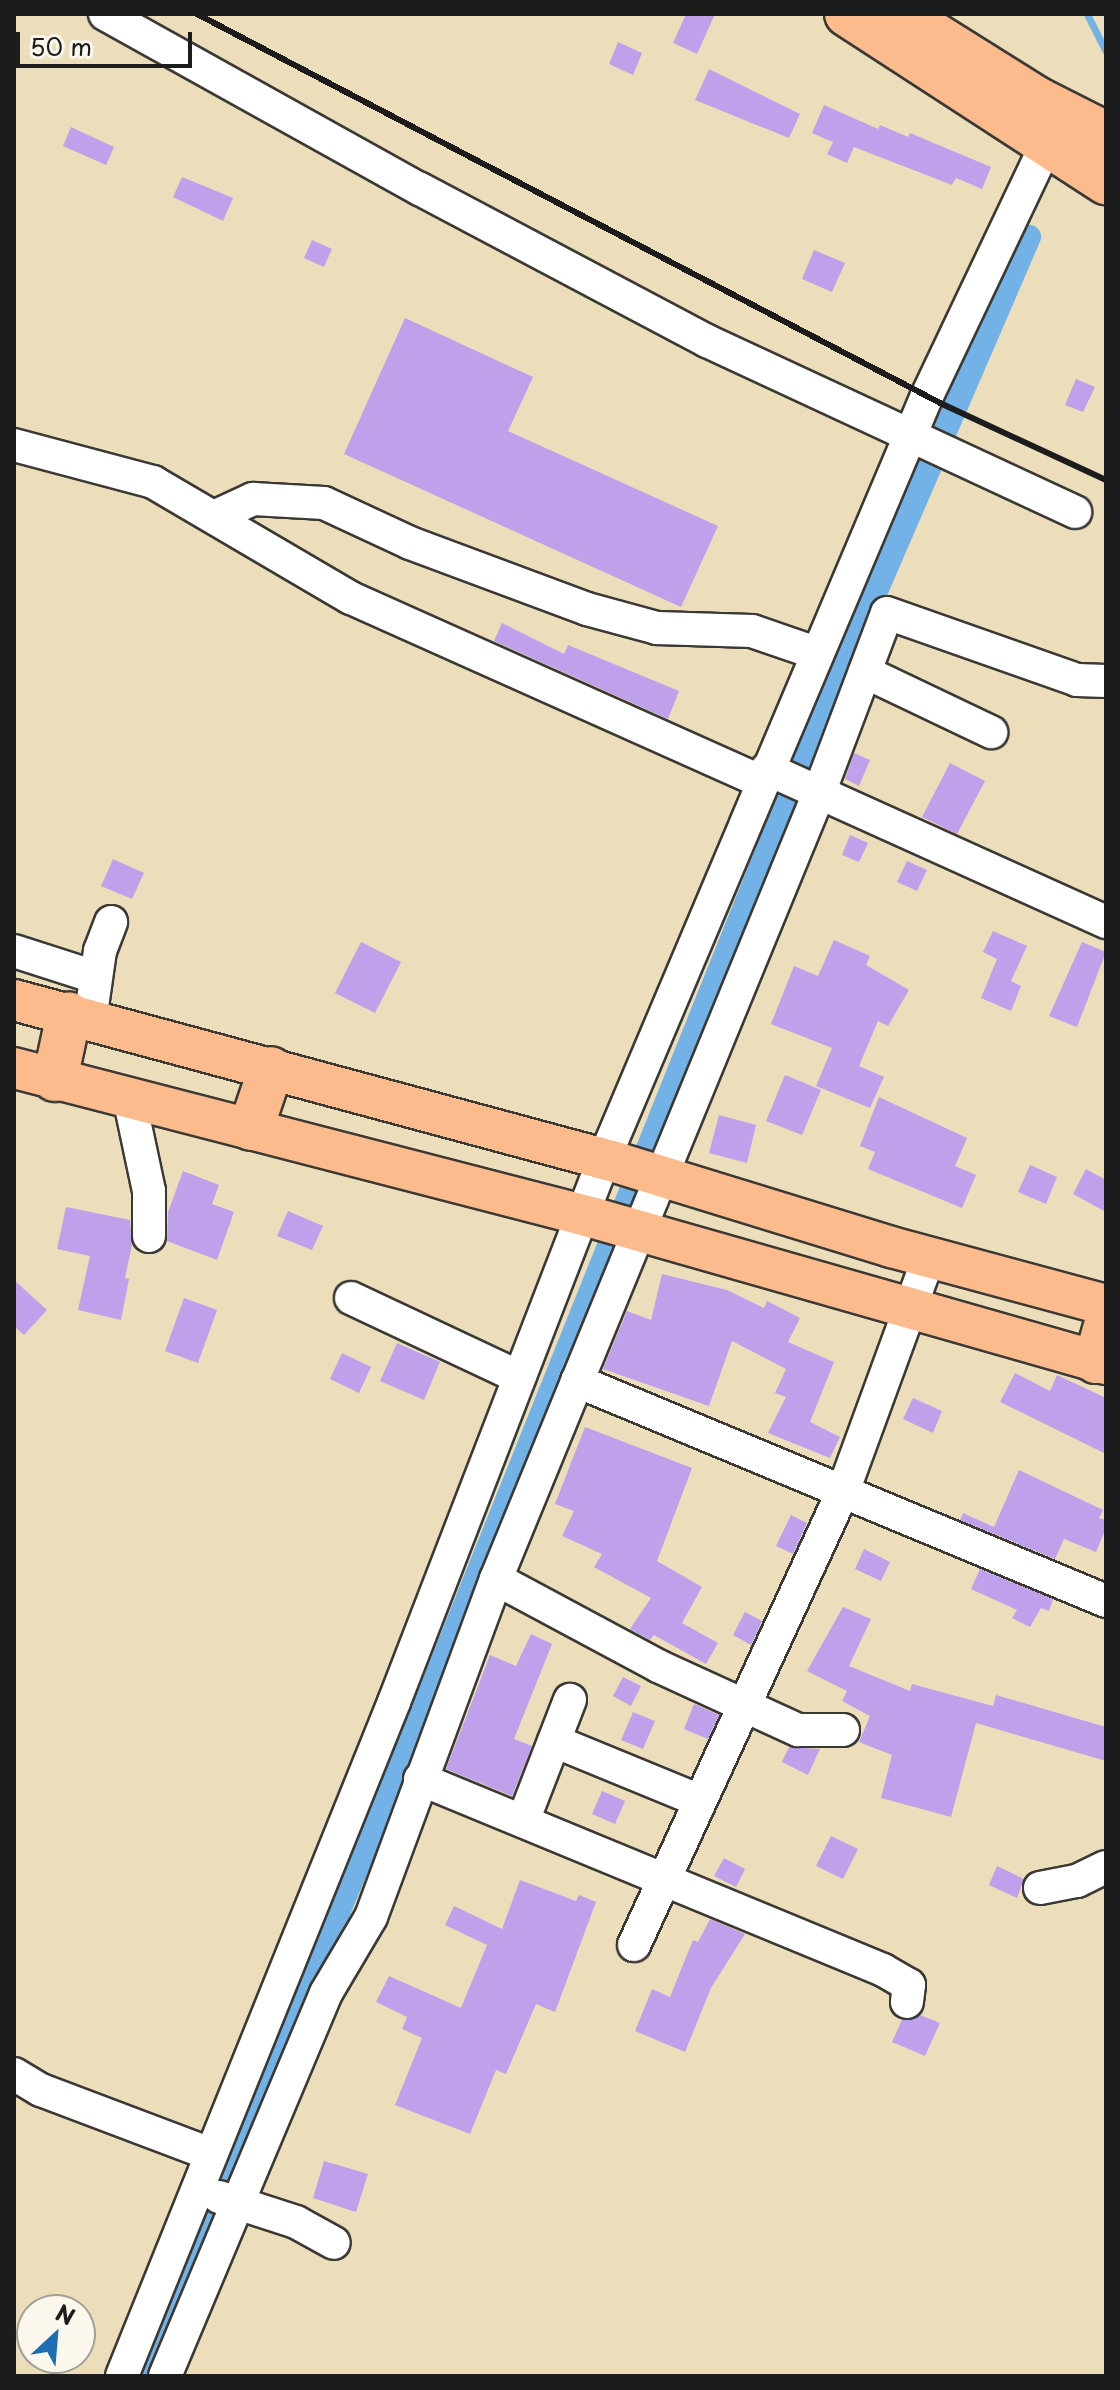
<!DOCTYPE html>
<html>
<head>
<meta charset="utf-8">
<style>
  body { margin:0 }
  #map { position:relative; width:1120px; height:2390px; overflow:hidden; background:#ecdebb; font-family:"Playpen Sans",sans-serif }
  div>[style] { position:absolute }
  .stream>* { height:7px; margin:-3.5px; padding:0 3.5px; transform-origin:3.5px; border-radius:3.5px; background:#73b2e6 }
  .canal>* { height:24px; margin:-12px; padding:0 12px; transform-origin:12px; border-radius:12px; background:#73b2e6 }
  .building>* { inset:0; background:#bea1ea }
  .roads { filter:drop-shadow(2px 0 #3b3934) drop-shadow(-2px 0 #3b3934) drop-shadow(0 2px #3b3934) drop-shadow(0 -2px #3b3934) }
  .minor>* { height:32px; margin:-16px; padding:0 16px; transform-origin:16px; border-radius:16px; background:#fff }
  .major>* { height:40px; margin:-20px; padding:0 20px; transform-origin:20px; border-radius:20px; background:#fbbb8d }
  .highway>* { height:44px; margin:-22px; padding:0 22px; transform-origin:22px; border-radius:22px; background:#fbbb8d }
  .rail>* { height:6px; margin:-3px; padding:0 3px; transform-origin:3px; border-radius:3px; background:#1c1c1c }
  span { translate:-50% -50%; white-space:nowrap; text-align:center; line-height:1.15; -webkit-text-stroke:6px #fbf7ec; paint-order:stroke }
  .frame { position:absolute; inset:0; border:16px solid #1c1c1c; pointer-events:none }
  .north { position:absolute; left:16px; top:2294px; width:80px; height:80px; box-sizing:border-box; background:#fbf7ec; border:2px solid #a29f99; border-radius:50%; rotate:26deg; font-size:22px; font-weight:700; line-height:32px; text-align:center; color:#1c1c1c }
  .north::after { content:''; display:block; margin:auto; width:28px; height:36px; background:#1f6fb2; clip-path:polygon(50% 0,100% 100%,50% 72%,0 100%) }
  .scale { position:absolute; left:16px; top:32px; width:176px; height:36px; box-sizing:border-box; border:4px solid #1c1c1c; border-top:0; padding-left:10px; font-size:24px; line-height:28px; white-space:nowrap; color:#1c1c1c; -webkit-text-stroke:6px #fbf7ec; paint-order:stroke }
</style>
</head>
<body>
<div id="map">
  <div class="stream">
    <div style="left:1087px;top:14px;width:42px;rotate:63.4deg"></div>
  </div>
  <div class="canal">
    <div style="left:144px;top:2376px;width:733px;rotate:-67.28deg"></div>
    <div style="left:427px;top:1700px;width:1037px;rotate:-68.16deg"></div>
    <div style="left:813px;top:737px;width:545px;rotate:-66.64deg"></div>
  </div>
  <div class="building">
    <div style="clip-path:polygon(686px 14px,715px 14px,697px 54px,673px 43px)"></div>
    <div style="clip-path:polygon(618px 42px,642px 53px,633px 75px,609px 64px)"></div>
    <div style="clip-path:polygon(709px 69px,800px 114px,789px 138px,695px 100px)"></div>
    <div style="clip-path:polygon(824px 105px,878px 129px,880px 125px,908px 137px,910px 133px,991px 167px,982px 189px,956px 178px,952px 185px,854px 147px,847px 163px,827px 154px,833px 142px,812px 133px)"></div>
    <div style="clip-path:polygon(71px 127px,114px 147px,106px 165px,63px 146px)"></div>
    <div style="clip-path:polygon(182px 177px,233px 198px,223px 221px,173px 197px)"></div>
    <div style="clip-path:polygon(312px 240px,332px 249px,324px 267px,304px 258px)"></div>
    <div style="clip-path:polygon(814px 250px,845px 263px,832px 292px,802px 279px)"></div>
    <div style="clip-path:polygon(405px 318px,533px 377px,508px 431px,718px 526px,681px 607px,344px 454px)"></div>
    <div style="clip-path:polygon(1076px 379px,1095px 387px,1083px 412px,1065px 405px)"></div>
    <div style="clip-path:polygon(502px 623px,564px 654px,568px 645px,679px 691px,668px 719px,494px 641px)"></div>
    <div style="clip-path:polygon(854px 753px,870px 760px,859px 786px,845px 779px)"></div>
    <div style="clip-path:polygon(950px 763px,985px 781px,957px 834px,922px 817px)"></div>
    <div style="clip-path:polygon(850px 835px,868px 843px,859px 862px,842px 855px)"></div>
    <div style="clip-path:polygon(113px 859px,144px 873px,132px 899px,101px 886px)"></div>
    <div style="clip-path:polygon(907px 861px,927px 870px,917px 891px,897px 882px)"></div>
    <div style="clip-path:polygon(993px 931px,1027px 946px,1011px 981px,1021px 986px,1011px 1011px,981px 998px,997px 959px,983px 952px)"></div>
    <div style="clip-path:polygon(834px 940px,870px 956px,866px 965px,909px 990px,888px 1026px,878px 1021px,859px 1066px,884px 1077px,870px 1108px,816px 1086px,832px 1048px,771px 1024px,794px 966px,818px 976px)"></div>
    <div style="clip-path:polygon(361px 942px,401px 962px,375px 1013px,335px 993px)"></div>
    <div style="clip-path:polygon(1082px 942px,1106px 952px,1077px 1027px,1049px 1016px)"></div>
    <div style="clip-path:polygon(785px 1075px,821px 1090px,802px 1135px,766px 1121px)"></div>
    <div style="clip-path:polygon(879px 1097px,967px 1138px,955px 1166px,976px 1175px,962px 1208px,868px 1169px,875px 1152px,860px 1146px)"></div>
    <div style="clip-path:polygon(719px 1115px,756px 1125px,747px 1163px,709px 1153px)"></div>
    <div style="clip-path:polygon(1030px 1165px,1057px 1177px,1046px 1204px,1018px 1192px)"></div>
    <div style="clip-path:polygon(1086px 1169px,1106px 1180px,1106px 1212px,1073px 1194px)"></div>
    <div style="clip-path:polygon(183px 1171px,219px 1185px,212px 1204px,234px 1212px,217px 1260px,167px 1241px,168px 1212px)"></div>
    <div style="clip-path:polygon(66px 1207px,130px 1220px,132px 1245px,125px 1278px,129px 1279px,121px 1320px,78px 1310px,90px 1256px,57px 1249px)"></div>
    <div style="clip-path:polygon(288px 1211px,323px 1226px,312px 1250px,277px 1236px)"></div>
    <div style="clip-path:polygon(662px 1274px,727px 1290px,764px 1308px,767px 1301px,800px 1318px,788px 1342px,834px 1362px,810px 1422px,840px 1437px,830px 1458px,768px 1433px,786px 1397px,775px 1393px,786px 1369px,732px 1341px,709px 1406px,603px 1369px,627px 1311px,651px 1320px)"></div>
    <div style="clip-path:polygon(14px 1280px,47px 1310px,24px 1335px,14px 1326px)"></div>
    <div style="clip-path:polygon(184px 1298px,217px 1310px,198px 1363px,165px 1351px)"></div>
    <div style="clip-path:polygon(397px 1343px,440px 1362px,424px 1400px,380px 1381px)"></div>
    <div style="clip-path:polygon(342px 1353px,371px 1367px,359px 1393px,330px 1379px)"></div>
    <div style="clip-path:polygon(1015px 1373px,1050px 1391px,1057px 1375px,1106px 1398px,1106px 1454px,1000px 1402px)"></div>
    <div style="clip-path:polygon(913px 1398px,942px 1411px,933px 1433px,903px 1419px)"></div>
    <div style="clip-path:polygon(585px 1427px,692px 1468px,657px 1561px,702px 1587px,682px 1623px,718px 1643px,706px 1664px,654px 1635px,650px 1640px,630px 1629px,651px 1598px,594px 1567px,602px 1554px,562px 1536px,574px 1511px,555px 1504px)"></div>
    <div style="clip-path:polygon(1019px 1470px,1103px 1510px,1099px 1518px,1106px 1520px,1106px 1528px,1096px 1552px,1064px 1539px,1055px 1559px,960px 1520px,963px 1513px,994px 1527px)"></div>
    <div style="clip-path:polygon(791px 1515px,807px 1523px,793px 1554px,776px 1546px)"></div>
    <div style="clip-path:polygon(864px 1549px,890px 1562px,881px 1581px,855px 1569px)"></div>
    <div style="clip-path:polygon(980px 1569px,1053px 1599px,1049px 1611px,1041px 1608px,1030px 1627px,1012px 1618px,1017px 1610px,971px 1589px)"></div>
    <div style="clip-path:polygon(843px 1607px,871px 1619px,849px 1666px,910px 1691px,912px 1684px,993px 1706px,996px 1695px,1106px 1727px,1106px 1761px,976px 1723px,951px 1817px,881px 1798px,892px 1755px,859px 1742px,870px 1716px,842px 1701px,847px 1691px,807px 1671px)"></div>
    <div style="clip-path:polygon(745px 1612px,762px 1621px,751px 1645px,733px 1635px)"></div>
    <div style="clip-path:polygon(531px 1634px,552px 1644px,514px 1739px,532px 1746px,512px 1796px,446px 1769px,490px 1655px,516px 1666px)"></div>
    <div style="clip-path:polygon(623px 1677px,641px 1686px,631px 1706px,613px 1696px)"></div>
    <div style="clip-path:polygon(694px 1704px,719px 1715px,708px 1739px,684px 1729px)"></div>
    <div style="clip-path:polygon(633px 1712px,655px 1721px,643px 1749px,621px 1740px)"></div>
    <div style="clip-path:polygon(789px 1747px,820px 1749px,808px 1775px,782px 1762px)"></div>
    <div style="clip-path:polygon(602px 1791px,625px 1801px,615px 1824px,592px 1814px)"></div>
    <div style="clip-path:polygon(831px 1836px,858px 1849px,843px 1879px,816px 1866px)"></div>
    <div style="clip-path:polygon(724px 1858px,745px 1869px,736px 1887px,714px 1876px)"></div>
    <div style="clip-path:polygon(997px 1866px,1024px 1879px,1017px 1898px,989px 1885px)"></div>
    <div style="clip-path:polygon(520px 1880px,576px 1901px,579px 1895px,596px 1902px,555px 2012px,536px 2004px,506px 2074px,496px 2070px,470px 2134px,395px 2105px,422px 2038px,402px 2029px,407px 2017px,376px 2002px,389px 1976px,461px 2008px,487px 1945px,445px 1925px,454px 1906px,502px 1929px)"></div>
    <div style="clip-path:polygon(710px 1919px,745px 1934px,711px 1988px,685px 2052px,635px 2031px,652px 1989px,670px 1997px,693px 1940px,698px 1942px)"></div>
    <div style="clip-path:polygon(920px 2015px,940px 2023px,925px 2056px,892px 2042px,902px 2020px)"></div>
    <div style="clip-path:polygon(324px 2161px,368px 2174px,356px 2212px,313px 2198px)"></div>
  </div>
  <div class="roads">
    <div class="minor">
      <div style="left:105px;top:14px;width:360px;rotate:29.1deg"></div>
      <div style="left:420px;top:189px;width:325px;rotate:27.9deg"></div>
      <div style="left:707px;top:341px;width:406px;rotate:24.9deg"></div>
      <div style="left:14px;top:445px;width:144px;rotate:14.9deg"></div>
      <div style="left:153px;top:482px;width:229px;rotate:30.4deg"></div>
      <div style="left:351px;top:598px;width:450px;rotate:24.1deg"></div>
      <div style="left:216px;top:516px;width:41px;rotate:-24.7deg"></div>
      <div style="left:253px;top:499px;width:71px;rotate:3.2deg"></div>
      <div style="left:324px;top:503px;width:95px;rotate:24.9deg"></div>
      <div style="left:410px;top:543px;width:189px;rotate:20.4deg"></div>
      <div style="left:587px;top:609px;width:73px;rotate:15.2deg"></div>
      <div style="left:657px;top:628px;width:95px;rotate:1.8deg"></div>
      <div style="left:752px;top:631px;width:68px;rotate:19deg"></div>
      <div style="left:865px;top:672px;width:140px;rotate:25.5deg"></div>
      <div style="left:767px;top:769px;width:372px;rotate:24.3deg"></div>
      <div style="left:14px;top:951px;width:85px;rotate:17.8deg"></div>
      <div style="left:90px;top:1021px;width:71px;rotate:-81.9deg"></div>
      <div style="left:100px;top:951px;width:31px;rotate:-69deg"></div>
      <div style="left:129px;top:1097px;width:96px;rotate:78deg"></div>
      <div style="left:149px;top:1191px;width:45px;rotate:90deg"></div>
      <div style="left:351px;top:1298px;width:186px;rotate:25.2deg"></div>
      <div style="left:577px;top:1381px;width:573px;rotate:22.58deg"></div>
      <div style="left:496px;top:1579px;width:184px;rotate:28.2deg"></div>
      <div style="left:658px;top:1666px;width:154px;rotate:24.6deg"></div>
      <div style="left:798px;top:1730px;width:45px"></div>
      <div style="left:554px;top:1741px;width:156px;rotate:22.3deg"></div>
      <div style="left:420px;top:1779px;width:501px;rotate:22.42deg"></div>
      <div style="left:883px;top:1970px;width:30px;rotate:30deg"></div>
      <div style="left:909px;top:1985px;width:17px;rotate:97deg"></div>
      <div style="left:523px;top:1821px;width:130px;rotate:-68.8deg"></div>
      <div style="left:1040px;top:1888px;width:38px;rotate:-11deg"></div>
      <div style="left:1077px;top:1881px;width:32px;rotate:-26deg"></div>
      <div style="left:634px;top:1945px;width:502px;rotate:-65.27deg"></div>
      <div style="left:844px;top:1489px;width:247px;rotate:-69.9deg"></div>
      <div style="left:14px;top:2074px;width:31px;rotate:31deg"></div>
      <div style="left:41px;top:2090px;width:181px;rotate:20.7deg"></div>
      <div style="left:219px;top:2197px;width:81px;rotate:18deg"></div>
      <div style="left:296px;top:2222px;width:43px;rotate:28.9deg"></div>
      <div style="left:122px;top:2376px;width:727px;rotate:-68.02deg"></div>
      <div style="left:394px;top:1702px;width:582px;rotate:-68.86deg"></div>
      <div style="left:604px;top:1159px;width:829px;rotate:-67.06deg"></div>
      <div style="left:927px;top:396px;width:299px;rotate:-64.6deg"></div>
      <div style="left:165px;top:2376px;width:415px;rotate:-67.2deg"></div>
      <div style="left:326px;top:1993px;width:88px;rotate:-59.4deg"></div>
      <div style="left:371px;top:1917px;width:360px;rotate:-69.7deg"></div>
      <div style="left:496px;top:1579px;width:850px;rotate:-67.66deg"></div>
      <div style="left:819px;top:793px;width:192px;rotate:-69.3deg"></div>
      <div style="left:887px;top:613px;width:201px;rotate:19.4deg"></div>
      <div style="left:1077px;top:680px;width:29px;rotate:2deg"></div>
    </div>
    <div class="major">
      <div style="left:14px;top:1000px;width:622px;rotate:15.09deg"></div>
      <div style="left:615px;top:1162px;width:289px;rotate:17.1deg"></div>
      <div style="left:891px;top:1247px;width:223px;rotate:15.1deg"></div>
      <div style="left:14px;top:1068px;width:599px;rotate:14.5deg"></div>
      <div style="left:594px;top:1218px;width:532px;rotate:15.92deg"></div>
    </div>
    <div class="highway">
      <div style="left:847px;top:14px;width:309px;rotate:33deg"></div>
      <div style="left:901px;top:14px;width:160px;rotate:32deg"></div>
      <div style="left:1037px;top:99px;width:77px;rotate:26.9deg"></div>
      <div style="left:55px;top:1079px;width:66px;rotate:-77.7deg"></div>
      <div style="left:251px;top:1128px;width:62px;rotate:-71.3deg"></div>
      <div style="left:1096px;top:1361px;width:36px;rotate:-74deg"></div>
    </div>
  </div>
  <div class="rail">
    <div style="left:197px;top:14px;width:839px;rotate:27.63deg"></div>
    <div style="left:940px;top:403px;width:183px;rotate:24.9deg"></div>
  </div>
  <div class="frame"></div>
  <div class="north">N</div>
  <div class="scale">50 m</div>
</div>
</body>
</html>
